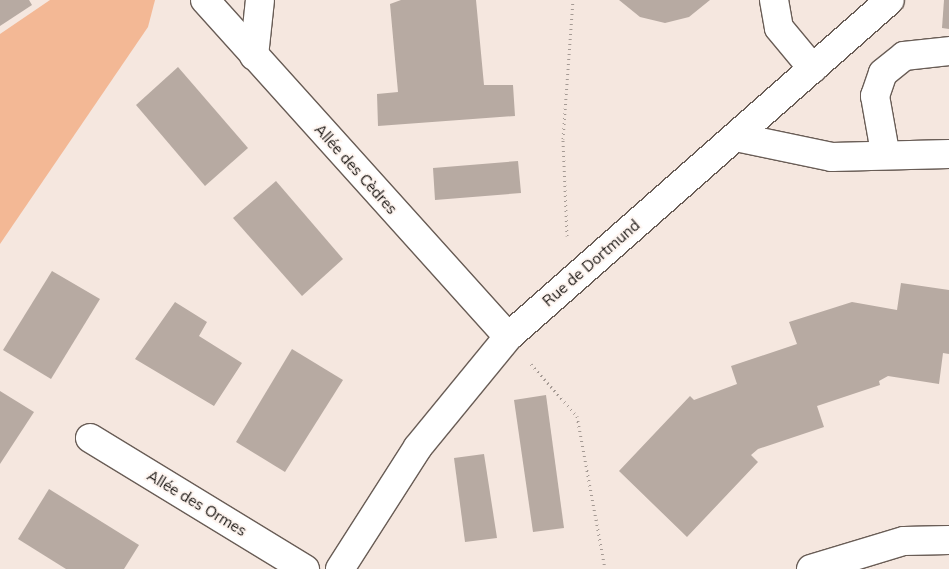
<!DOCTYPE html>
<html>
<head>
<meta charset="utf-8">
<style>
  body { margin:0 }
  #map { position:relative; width:949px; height:569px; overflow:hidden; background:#f5e7df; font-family:Mulish,sans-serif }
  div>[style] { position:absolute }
  .green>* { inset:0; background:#f3b895 }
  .building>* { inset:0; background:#b7aaa2 }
  .path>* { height:3px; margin-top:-1.5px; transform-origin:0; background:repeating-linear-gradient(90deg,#a59a94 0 1px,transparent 0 5px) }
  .roads { filter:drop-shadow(1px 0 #695d56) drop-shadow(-1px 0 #695d56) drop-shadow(0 1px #695d56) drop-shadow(0 -1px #695d56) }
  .minor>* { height:28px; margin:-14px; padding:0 14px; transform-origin:14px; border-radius:14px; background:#fff }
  span { translate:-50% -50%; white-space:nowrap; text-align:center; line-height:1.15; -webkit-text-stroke:4px #fef5f0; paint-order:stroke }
  .street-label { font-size:15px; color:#171310 }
</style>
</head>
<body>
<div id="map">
  <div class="green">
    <div style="clip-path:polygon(50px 0,155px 0,148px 27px,0 244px,0 34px)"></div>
  </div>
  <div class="building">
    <div style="clip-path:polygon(0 0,29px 0,32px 5px,0 26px)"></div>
    <div style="clip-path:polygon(401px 0,476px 0,484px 85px,513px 85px,515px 116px,378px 126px,377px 94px,398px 92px,390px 4px)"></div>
    <div style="clip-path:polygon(619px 0,710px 0,689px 17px,665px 23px,640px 17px)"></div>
    <div style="clip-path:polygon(944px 0,949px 0,949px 29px,942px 28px)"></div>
    <div style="clip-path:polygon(178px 67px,248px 148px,205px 186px,136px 105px)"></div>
    <div style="clip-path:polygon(518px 161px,521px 193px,435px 200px,433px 168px)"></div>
    <div style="clip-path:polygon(276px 181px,343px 259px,302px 296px,233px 218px)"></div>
    <div style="clip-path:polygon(52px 271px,100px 299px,51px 379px,3px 350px)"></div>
    <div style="clip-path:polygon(901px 283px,949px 290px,949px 354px,943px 353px,939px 384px,888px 376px,879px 381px,880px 385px,817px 406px,824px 427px,758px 449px,751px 455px,758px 462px,687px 537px,619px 471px,690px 396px,694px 400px,737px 384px,731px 366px,797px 344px,789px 322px,852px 302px,897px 310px)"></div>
    <div style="clip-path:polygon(175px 302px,207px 322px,199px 336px,242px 363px,214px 406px,135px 359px)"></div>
    <div style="clip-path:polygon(292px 349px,343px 380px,285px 472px,236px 442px)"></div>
    <div style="clip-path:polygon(0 391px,34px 412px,0 464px)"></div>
    <div style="clip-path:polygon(546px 395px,564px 528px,533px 532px,514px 400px)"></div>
    <div style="clip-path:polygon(484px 454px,497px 538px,465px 542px,454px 458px)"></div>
    <div style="clip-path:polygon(49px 489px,139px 545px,124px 569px,66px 569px,18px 539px)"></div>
  </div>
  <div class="path">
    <div style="left:567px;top:236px;width:97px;rotate:-92.4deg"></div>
    <div style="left:563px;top:139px;width:139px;rotate:-85.9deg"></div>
    <div style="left:531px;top:364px;width:69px;rotate:48.5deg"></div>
    <div style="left:577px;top:416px;width:156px;rotate:79.6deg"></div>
  </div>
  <div class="roads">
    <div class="minor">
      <div style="left:205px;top:0;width:453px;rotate:48deg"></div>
      <div style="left:774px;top:0;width:28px;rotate:80deg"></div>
      <div style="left:779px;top:28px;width:53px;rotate:50.3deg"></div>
      <div style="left:254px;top:56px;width:56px;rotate:-83.9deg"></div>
      <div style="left:736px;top:137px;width:98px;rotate:11.8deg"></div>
      <div style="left:832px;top:157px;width:117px;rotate:-1.5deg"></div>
      <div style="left:885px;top:152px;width:57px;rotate:-100.1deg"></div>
      <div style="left:875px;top:96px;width:24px;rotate:-71deg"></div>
      <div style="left:883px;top:73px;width:27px;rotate:-39deg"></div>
      <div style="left:904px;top:56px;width:45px;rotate:-6.3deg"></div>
      <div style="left:90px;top:438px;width:252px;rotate:31.4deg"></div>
      <div style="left:340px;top:569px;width:145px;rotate:-57.4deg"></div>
      <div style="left:418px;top:447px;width:142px;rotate:-50.7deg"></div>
      <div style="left:508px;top:337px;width:509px;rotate:-41.42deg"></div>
      <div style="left:811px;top:569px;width:97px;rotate:-16.8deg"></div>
      <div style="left:904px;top:541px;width:45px;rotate:-1.3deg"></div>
    </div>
  </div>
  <div class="street-label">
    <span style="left:356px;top:169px;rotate:48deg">Allée des Cèdres</span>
    <span style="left:591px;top:263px;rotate:-41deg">Rue de Dortmund</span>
    <span style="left:197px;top:503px;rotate:31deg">Allée des Ormes</span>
  </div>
</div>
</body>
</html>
